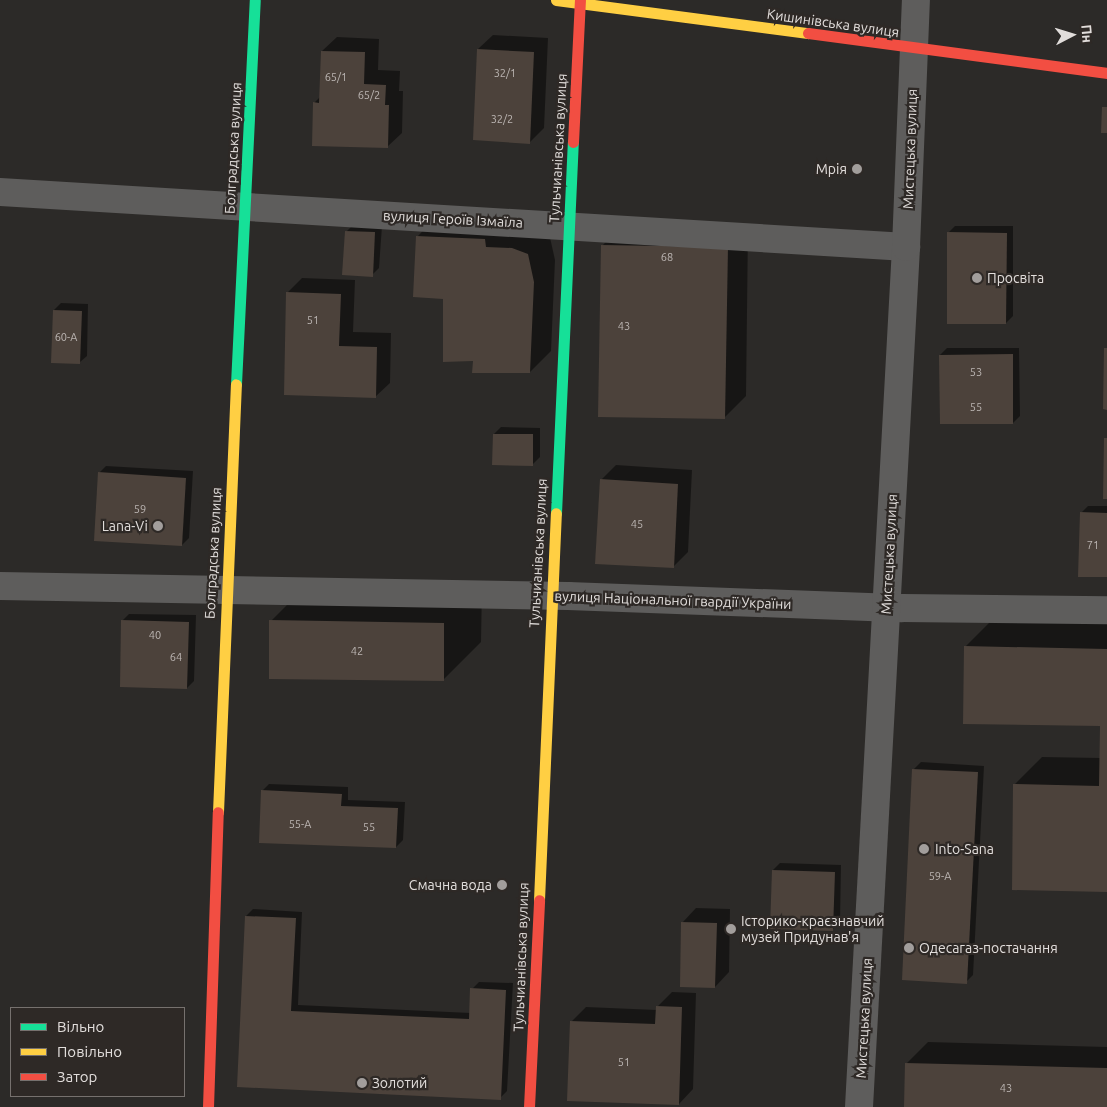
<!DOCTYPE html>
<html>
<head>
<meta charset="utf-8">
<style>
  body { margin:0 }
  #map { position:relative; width:1107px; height:1107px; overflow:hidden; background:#2c2a28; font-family:Ubuntu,sans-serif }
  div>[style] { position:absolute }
  .shadow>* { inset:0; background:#0007 }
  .building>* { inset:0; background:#4c423b }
  .street>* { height:28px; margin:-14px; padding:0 14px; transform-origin:14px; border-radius:14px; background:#5e5d5c }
  .fast>* { height:11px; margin:-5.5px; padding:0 5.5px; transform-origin:5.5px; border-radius:5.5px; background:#16e098 }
  .slow>* { height:11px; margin:-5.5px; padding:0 5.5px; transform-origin:5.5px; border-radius:5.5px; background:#ffcf43 }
  .jam>* { height:11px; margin:-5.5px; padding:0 5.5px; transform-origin:5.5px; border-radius:5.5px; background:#f24e42 }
  .dots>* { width:14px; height:14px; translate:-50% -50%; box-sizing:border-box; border:2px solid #2e2926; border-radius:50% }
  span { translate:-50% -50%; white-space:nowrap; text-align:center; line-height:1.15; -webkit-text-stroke:4.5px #2e2926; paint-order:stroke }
  .number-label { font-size:11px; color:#bcb6b3 }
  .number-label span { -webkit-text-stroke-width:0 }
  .street-label { font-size:14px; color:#e1dddb }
  .poi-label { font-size:14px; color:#e1dddb }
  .right { translate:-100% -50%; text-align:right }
  .left { translate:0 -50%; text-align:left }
  .legend { position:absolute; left:10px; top:1007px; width:175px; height:90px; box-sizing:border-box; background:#2e2926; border:1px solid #76716e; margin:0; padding:6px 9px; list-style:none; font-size:15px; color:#e1dddb }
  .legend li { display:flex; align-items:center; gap:10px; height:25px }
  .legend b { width:25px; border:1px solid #76716e }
  .north { position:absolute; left:1047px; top:10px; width:50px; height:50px; -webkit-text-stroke:4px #2e2926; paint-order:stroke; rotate:85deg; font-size:14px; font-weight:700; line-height:20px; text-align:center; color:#e1dddb }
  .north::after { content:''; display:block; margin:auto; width:18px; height:22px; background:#e1dddb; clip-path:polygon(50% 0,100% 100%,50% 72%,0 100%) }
</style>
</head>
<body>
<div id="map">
  <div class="shadow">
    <div style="clip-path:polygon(493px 35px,548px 38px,544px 128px,530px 142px,474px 139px,478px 49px)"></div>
    <div style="clip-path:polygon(337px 37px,379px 39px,378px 70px,400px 71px,399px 91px,403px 91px,402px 133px,387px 147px,314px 103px,321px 96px,322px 51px)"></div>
    <div style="clip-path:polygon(438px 215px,549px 233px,555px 260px,551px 351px,530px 372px,474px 360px,417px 237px)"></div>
    <div style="clip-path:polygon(623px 224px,748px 227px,746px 396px,724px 418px,602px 246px)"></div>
    <div style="clip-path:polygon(353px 225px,382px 226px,379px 268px,372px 275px,346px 232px)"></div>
    <div style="clip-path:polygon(955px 226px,1013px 226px,1013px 316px,1006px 323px,948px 233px)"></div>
    <div style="clip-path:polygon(302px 278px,355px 280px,353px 332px,391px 333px,390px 383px,375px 397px,288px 292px)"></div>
    <div style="clip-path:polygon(61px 303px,88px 304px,87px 356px,80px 362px,54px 310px)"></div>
    <div style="clip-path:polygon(947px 348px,1019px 348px,1020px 416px,1013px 423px,940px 355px)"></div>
    <div style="clip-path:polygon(501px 427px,540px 428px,540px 457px,533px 464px,494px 434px)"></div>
    <div style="clip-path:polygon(616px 465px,692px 470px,688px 552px,673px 567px,602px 479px)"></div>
    <div style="clip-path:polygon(106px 466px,193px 471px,189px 538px,182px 545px,99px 473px)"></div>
    <div style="clip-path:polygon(1088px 506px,1107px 506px,1107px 576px,1081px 513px)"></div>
    <div style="clip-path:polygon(309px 583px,482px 586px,481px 642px,443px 680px,271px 621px)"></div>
    <div style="clip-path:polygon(129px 614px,196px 615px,194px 681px,187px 688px,122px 621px)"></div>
    <div style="clip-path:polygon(993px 619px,1107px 622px,1107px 890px,1015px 784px,1042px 757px,1101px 758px,1102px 725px,965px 647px)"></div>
    <div style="clip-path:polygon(921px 762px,984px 766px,973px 975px,966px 982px,914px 769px)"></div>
    <div style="clip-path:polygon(269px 784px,348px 787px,348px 800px,405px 802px,403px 840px,396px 847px,262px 791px)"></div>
    <div style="clip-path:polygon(780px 863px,841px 865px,840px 922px,833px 929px,773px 870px)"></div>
    <div style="clip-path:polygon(696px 908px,730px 909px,729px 972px,715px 987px,682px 923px)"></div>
    <div style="clip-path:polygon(253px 909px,302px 912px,298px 1005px,471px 1013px,472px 989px,479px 982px,513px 983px,507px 1091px,500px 1098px,238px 1086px,246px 916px)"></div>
    <div style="clip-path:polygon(672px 992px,696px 993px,693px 1089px,679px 1104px,571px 1022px,586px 1007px,657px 1010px,657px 1007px)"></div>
    <div style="clip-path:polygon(928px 1042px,1107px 1047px,1107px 1107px,906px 1107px,907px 1063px)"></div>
  </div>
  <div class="building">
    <div style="clip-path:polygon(477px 49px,534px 52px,530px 144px,473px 140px)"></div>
    <div style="clip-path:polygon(321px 51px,365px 52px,364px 84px,386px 85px,385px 105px,389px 105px,388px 148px,312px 146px,313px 102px,319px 103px)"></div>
    <div style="clip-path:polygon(1102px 107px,1107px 107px,1107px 133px,1101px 133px)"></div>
    <div style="clip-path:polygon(345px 231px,375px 232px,373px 277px,342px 275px)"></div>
    <div style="clip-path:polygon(947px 232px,1007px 233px,1006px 324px,947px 324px)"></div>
    <div style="clip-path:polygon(416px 236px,485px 239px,486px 247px,512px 248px,528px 254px,534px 282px,530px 373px,472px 373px,473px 361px,443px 362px,443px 299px,413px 297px)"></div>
    <div style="clip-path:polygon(601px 245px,728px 247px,725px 419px,598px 417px)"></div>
    <div style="clip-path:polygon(286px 292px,341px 294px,339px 346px,377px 347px,376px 398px,284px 395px)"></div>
    <div style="clip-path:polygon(53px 310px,82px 311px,80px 364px,51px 363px)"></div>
    <div style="clip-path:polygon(1104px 348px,1107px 348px,1107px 410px,1103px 409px)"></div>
    <div style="clip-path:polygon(1013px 354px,1013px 424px,940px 424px,939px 355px)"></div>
    <div style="clip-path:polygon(493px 434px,533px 434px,533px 466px,492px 465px)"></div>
    <div style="clip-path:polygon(1104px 438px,1107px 438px,1107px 499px,1103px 499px)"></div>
    <div style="clip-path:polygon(98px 472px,186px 478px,182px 546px,94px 541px)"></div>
    <div style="clip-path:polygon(600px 479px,678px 484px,674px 568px,595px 564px)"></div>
    <div style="clip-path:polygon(1080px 512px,1107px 513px,1107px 577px,1078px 577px)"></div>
    <div style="clip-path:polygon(121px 620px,189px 622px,187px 689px,120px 687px)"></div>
    <div style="clip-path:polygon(269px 620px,444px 623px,444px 681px,269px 679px)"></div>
    <div style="clip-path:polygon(964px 646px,1107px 649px,1107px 892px,1012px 890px,1013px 784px,1099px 786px,1100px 726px,963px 724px)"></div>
    <div style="clip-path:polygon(912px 769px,978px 772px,967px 984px,902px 980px)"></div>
    <div style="clip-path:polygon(261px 790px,342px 794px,341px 806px,398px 808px,396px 848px,259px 843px)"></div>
    <div style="clip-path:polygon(772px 870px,835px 872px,833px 931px,770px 929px)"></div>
    <div style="clip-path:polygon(245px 916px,296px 918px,291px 1011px,469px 1019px,470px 988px,506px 990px,501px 1100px,237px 1087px)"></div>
    <div style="clip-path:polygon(681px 922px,717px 923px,715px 988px,680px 987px)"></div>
    <div style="clip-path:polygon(656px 1006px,682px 1007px,679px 1105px,567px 1101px,570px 1021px,655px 1024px)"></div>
    <div style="clip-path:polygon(905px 1063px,1107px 1068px,1107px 1107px,904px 1107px)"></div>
  </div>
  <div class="street">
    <div style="left:0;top:192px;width:908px;rotate:3.47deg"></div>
    <div style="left:0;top:586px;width:568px;rotate:1.01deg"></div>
    <div style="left:568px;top:596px;width:334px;rotate:2.1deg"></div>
    <div style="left:902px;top:608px;width:205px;rotate:0.6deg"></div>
    <div style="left:859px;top:1107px;width:861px;rotate:-86.87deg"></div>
    <div style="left:906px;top:247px;width:247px;rotate:-87.7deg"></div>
  </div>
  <div class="fast">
    <div style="left:236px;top:384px;width:384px;rotate:-87.2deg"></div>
    <div style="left:556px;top:513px;width:371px;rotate:-87.4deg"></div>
  </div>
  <div class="slow">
    <div style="left:556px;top:0;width:254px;rotate:7.5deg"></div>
    <div style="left:218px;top:812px;width:428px;rotate:-87.6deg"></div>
    <div style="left:539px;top:900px;width:387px;rotate:-87.5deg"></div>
  </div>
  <div class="jam">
    <div style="left:808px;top:33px;width:302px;rotate:7.6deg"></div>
    <div style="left:573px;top:142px;width:142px;rotate:-87.2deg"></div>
    <div style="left:208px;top:1107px;width:295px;rotate:-88.1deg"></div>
    <div style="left:529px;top:1107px;width:207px;rotate:-87.2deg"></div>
  </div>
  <div class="dots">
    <div style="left:857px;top:169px;background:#a29e9c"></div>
    <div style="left:977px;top:278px;background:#a29e9c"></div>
    <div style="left:158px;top:526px;background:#a29e9c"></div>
    <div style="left:924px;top:849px;background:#a29e9c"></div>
    <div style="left:502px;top:885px;background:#a29e9c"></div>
    <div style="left:731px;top:929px;background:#a29e9c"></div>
    <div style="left:909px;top:948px;background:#a29e9c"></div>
    <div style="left:362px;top:1083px;background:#a29e9c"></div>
  </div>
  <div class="number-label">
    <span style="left:505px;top:73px">32/1</span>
    <span style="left:336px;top:77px">65/1</span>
    <span style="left:369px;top:95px">65/2</span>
    <span style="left:502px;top:119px">32/2</span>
    <span style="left:667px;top:257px">68</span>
    <span style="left:313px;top:320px">51</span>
    <span style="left:624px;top:326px">43</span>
    <span style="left:66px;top:337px">60-А</span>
    <span style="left:976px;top:372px">53</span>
    <span style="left:976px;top:407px">55</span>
    <span style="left:140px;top:509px">59</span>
    <span style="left:637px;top:524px">45</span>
    <span style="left:1093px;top:545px">71</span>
    <span style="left:155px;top:635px">40</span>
    <span style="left:357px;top:651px">42</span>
    <span style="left:176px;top:657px">64</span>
    <span style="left:300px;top:824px">55-А</span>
    <span style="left:369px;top:827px">55</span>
    <span style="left:940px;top:876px">59-А</span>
    <span style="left:624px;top:1062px">51</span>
    <span style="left:1006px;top:1088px">43</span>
  </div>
  <div class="street-label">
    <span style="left:833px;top:23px;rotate:8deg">Кишинівська вулиця</span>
    <span style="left:233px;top:148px;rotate:-87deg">Болградська вулиця</span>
    <span style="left:558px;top:148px;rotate:-87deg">Тульчианівська вулиця</span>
    <span style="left:910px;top:149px;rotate:-88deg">Мистецька вулиця</span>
    <span style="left:453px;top:219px;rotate:3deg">вулиця Героїв Ізмаїла</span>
    <span style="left:213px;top:553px;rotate:-87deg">Болградська вулиця</span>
    <span style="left:538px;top:553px;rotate:-87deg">Тульчианівська вулиця</span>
    <span style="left:889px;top:554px;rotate:-87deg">Мистецька вулиця</span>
    <span style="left:673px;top:600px;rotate:2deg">вулиця Національної гвардії України</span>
    <span style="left:521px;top:957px;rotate:-88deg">Тульчианівська вулиця</span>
    <span style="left:864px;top:1018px;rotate:-87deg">Мистецька вулиця</span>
  </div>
  <div class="poi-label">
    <span class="right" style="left:847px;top:169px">Мрія</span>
    <span class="left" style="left:987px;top:278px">Просвіта</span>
    <span class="right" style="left:148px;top:526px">Lana-Vi</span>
    <span class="left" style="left:935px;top:849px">Into-Sana</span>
    <span class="right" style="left:492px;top:885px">Смачна вода</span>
    <span class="left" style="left:741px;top:929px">Історико-краєзнавчий<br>музей Придунав'я</span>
    <span class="left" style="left:919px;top:948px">Одесагаз-постачання</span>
    <span class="left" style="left:372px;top:1083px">Золотий</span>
  </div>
  <ul class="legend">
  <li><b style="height:6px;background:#16e098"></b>Вільно</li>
  <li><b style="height:6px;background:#ffcf43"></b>Повільно</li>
  <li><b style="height:6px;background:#f24e42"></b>Затор</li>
  </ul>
  <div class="north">Пн</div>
</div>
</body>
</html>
